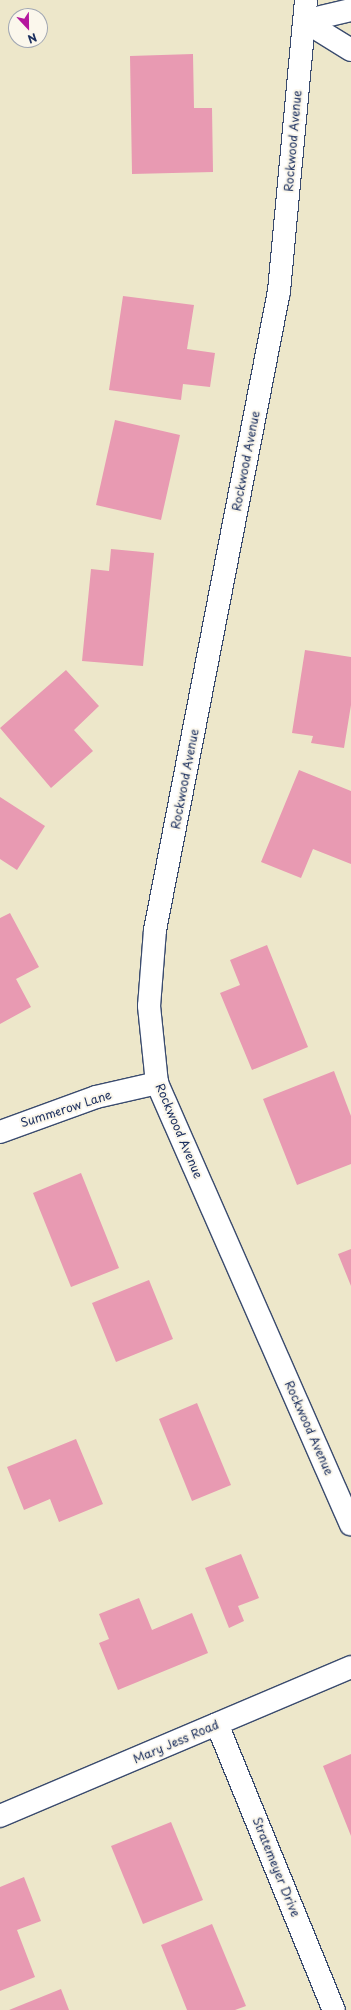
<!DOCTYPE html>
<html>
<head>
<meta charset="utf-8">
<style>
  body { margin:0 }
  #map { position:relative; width:351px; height:2010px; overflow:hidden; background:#ede7ca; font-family:"Playpen Sans",sans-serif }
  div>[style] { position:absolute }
  .building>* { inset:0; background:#e89ab2 }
  .roads { filter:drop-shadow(1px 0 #3a4b6e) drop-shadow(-1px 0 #3a4b6e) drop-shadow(0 1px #3a4b6e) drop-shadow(0 -1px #3a4b6e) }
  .minor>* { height:22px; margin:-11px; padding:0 11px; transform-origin:11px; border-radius:11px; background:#fff }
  span { translate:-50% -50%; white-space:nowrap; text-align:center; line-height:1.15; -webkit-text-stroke:4px #fbf7ec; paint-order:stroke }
  .street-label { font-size:12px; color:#1b2f5e }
  .north { position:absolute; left:8px; top:8px; width:40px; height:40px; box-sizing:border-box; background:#fbf7ec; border:1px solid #a1a7b3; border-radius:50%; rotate:158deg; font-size:11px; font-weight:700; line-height:16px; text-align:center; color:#1b2f5e }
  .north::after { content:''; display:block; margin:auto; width:14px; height:18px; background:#b5179e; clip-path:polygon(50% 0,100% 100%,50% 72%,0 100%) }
</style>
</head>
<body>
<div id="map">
  <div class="building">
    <div style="clip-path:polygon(193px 54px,194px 108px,212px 108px,213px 172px,132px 174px,130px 56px)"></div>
    <div style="clip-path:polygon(123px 296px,194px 305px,187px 349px,215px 353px,210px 387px,183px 384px,181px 400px,109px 390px)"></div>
    <div style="clip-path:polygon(115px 420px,180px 435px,161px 520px,96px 505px)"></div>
    <div style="clip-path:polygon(111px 549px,154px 553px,143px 666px,82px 661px,91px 569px,109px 571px)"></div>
    <div style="clip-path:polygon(305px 650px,351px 657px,351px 705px,344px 748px,311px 743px,313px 736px,292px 733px)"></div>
    <div style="clip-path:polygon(66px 670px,99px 706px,74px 730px,93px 751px,51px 788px,0 728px)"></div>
    <div style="clip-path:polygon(299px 770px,351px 791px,351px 864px,313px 849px,301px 878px,261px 862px)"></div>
    <div style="clip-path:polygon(0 797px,45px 826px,17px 870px,0 859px)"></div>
    <div style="clip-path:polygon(10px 913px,39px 967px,16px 979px,31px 1007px,0 1024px,0 918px)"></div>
    <div style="clip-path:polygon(267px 945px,308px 1047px,252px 1070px,220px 993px,240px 985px,230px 960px)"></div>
    <div style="clip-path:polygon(334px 1071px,351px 1116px,351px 1164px,297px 1185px,263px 1099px)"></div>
    <div style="clip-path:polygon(81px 1173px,119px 1268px,71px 1287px,33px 1193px)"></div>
    <div style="clip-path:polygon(351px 1249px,351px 1286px,338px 1254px)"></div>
    <div style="clip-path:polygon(149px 1280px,173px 1339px,116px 1362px,92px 1303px)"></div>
    <div style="clip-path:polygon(197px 1403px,231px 1485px,192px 1501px,159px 1419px)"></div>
    <div style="clip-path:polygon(76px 1439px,103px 1504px,59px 1522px,50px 1499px,24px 1510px,7px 1467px)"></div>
    <div style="clip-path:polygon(241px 1554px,259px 1598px,238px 1606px,244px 1621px,229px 1628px,205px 1568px)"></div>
    <div style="clip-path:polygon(139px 1598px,152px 1630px,192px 1613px,208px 1653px,118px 1690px,99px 1643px,109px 1639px,99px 1614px)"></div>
    <div style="clip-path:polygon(351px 1754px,351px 1836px,323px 1766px)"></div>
    <div style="clip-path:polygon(171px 1822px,203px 1900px,143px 1924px,111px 1846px)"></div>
    <div style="clip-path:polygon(24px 1877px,41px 1921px,17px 1930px,35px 1977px,0 1991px,0 1887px)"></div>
    <div style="clip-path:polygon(212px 1924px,246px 2006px,235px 2010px,187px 2010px,161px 1945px)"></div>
    <div style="clip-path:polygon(61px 1989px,69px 2010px,9px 2010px)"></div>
  </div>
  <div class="roads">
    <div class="minor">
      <div style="left:306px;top:0;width:292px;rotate:95.3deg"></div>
      <div style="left:279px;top:291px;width:651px;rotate:100.98deg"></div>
      <div style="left:155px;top:930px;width:76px;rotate:94.5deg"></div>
      <div style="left:149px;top:1006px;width:77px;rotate:84.1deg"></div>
      <div style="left:157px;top:1083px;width:482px;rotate:66.3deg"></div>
      <div style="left:304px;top:21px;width:55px;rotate:31.7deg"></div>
      <div style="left:304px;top:21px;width:48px;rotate:-13.2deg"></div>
      <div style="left:0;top:1132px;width:102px;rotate:-20deg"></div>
      <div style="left:96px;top:1097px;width:63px;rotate:-12.9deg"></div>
      <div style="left:217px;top:1724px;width:309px;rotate:67.8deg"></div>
      <div style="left:0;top:1816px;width:381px;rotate:-23deg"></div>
    </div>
  </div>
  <div class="street-label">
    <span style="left:293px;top:141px;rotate:-85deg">Rockwood Avenue</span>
    <span style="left:246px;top:461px;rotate:-79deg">Rockwood Avenue</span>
    <span style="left:185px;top:779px;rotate:-79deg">Rockwood Avenue</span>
    <span style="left:66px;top:1109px;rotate:-18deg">Summerow Lane</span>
    <span style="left:179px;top:1131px;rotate:67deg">Rockwood Avenue</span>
    <span style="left:309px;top:1428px;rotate:66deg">Rockwood Avenue</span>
    <span style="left:176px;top:1742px;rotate:-23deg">Mary Jess Road</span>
    <span style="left:276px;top:1867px;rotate:68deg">Stratemeyer Drive</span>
  </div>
  <div class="north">N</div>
</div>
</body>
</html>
